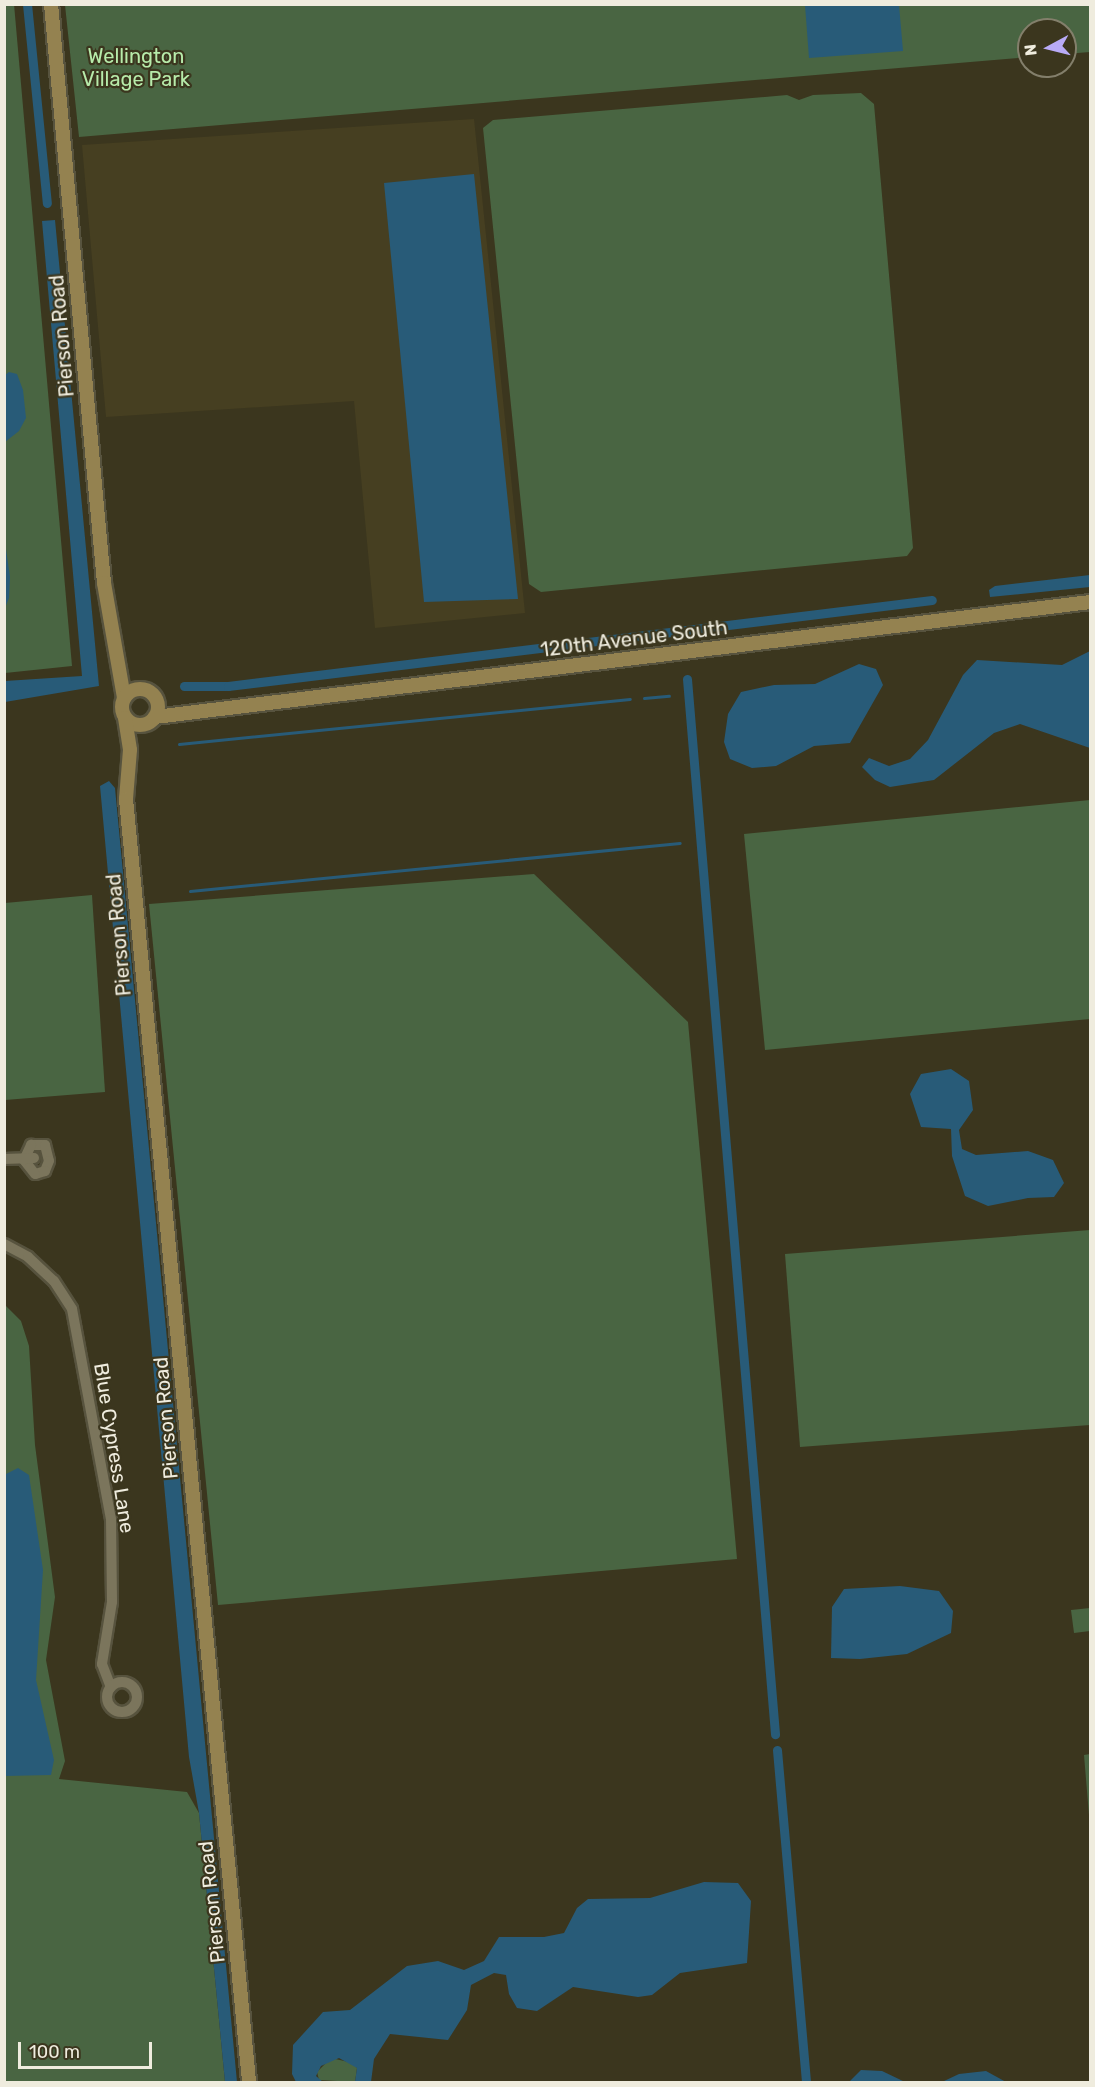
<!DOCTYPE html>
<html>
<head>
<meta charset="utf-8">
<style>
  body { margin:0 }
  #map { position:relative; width:1095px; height:2087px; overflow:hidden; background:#3b361e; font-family:Rubik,sans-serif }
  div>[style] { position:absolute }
  .built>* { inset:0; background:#463f21 }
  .green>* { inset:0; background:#496542 }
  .water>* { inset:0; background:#285b78 }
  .stream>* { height:3px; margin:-1.5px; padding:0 1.5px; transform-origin:1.5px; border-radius:1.5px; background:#285b78 }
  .canal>* { height:9px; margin:-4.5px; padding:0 4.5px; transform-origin:4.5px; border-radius:4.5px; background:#285b78 }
  .roads { filter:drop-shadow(2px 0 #57533e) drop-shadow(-2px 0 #57533e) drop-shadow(0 2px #57533e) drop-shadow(0 -2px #57533e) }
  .street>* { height:10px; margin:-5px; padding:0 5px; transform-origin:5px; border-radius:5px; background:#7b755c }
  .street>.ring { margin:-5px; padding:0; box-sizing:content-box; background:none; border:10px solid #7b755c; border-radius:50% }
  .secondary>* { height:14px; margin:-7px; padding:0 7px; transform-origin:7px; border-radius:7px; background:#948250 }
  .secondary>.ring { margin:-7px; padding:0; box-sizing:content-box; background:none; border:14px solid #948250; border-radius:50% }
  span { translate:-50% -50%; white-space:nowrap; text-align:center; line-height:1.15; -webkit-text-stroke:4.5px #3b361e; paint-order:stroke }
  .park-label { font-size:20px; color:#b7ebaa }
  .street-label { font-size:20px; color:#efecde }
  .frame { position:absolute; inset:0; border:6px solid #efecde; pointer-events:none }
  .north { position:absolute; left:1017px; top:18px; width:60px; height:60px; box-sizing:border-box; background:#3b361e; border:2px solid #837f6b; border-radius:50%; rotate:263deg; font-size:16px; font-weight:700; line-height:24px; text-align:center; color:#efecde }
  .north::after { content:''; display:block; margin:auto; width:21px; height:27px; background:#b9abf7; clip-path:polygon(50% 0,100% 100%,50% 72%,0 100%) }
  .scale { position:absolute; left:18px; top:2042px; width:134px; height:27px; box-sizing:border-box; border:3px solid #efecde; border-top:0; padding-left:8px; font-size:18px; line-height:21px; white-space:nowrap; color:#efecde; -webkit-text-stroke:4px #3b361e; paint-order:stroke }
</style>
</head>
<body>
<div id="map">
  <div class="built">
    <div style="clip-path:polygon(474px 119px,525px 613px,375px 628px,354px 401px,106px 417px,82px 145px)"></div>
  </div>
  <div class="green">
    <div style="clip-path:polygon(14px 4px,72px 666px,5px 673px,4px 5px)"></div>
    <div style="clip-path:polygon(1090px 4px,1090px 52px,1065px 54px,1065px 30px,1029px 30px,1029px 57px,79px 137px,65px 5px)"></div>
    <div style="clip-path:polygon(861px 93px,874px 104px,913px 548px,907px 556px,541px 592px,529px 584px,483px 128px,493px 120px,787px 95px,799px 100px,813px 95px)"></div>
    <div style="clip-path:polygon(1090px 800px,1090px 1019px,765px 1050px,744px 834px)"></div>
    <div style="clip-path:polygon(534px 874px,688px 1022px,737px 1559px,218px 1605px,149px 904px)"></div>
    <div style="clip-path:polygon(92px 895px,105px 1092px,5px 1100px,5px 903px)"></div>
    <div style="clip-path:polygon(1090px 1230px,1090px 1425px,800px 1447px,785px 1254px)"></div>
    <div style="clip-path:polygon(4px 1304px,21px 1321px,29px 1346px,35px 1445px,55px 1597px,46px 1660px,65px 1761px,59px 1779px,187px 1792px,199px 1813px,225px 2082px,5px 2082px)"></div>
    <div style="clip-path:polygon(1090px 1608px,1090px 1631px,1074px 1633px,1071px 1610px)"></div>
    <div style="clip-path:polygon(1090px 1754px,1090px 1827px,1084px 1755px)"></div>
    <div style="clip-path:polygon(331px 2058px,353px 2063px,357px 2068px,355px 2082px,319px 2080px,317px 2072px)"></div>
  </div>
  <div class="water">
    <div style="clip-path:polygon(805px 5px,899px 5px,903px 51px,809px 58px)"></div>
    <div style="clip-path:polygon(474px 174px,518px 599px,424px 602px,384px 183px)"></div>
    <div style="clip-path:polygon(55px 220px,99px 686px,5px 702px,5px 681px,82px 676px,42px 221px)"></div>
    <div style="clip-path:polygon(9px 372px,17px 374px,23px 390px,26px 418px,19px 431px,5px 442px,5px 375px)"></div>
    <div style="clip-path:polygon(5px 542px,10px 577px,9px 598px,5px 608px)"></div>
    <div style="clip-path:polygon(1090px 575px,1090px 587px,990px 597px,989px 590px,995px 586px)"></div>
    <div style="clip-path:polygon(1090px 651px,1090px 748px,1020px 724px,994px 733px,934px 780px,890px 787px,875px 780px,862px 767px,869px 758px,889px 766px,910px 759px,928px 740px,963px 675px,977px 660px,1062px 665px)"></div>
    <div style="clip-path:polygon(859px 664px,876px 669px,883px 685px,850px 743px,814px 746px,776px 766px,752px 768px,730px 759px,724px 742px,728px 714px,741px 692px,774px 685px,815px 684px)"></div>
    <div style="clip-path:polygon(109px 781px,115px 788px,237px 2082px,225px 2082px,199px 1813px,189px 1757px,100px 786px)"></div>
    <div style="clip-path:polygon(951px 1069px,969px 1081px,973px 1110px,959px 1130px,962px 1149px,976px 1155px,1028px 1151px,1053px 1160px,1064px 1183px,1054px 1197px,1028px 1198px,988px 1206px,965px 1196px,952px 1156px,951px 1129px,921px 1127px,910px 1094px,921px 1074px)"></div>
    <div style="clip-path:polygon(18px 1468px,29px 1475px,43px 1570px,36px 1680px,54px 1760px,51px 1775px,5px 1776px,4px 1475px)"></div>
    <div style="clip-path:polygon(900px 1586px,939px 1591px,953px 1611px,951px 1633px,907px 1654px,860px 1659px,831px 1658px,832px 1607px,844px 1589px)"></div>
    <div style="clip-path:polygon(704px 1882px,738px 1883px,751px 1901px,747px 1963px,680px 1973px,652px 1995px,638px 1997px,573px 1987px,537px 2011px,517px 2008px,509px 1994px,506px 1975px,494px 1973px,471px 1985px,467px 2010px,448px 2040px,390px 2034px,374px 2059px,371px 2082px,355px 2082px,357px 2068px,339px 2058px,321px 2066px,316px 2076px,323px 2082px,296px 2082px,292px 2074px,293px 2045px,323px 2012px,350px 2010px,407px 1966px,438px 1961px,464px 1970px,484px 1961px,499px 1937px,544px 1937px,564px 1933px,577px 1908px,588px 1899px,650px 1898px)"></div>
    <div style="clip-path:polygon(861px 2070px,882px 2071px,905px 2082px,849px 2082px)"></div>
    <div style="clip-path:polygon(986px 2071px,1006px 2082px,942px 2082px,959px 2074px)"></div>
  </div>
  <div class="stream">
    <div style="left:644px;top:698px;width:25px;rotate:-5deg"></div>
    <div style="left:179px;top:744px;width:453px;rotate:-5.7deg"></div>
    <div style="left:190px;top:891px;width:492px;rotate:-5.6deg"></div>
  </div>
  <div class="canal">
    <div style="left:27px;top:4px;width:200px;rotate:84.3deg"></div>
    <div style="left:687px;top:679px;width:1059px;rotate:85.23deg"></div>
    <div style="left:184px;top:686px;width:44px"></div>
    <div style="left:228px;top:686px;width:709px;rotate:-6.96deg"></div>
    <div style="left:777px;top:1750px;width:333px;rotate:85deg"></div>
  </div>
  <div class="roads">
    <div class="street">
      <div style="left:31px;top:1145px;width:14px"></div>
      <div style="left:45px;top:1145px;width:16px;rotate:76deg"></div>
      <div style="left:49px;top:1161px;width:11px;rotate:112deg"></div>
      <div style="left:45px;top:1171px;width:10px;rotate:163deg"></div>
      <div style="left:35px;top:1174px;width:18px;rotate:-128deg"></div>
      <div style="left:24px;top:1160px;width:17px;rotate:-65deg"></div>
      <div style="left:4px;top:1159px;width:30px;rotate:-2deg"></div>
      <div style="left:4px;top:1244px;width:27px;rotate:28deg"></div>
      <div style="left:28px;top:1257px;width:35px;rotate:43deg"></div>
      <div style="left:54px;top:1281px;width:33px;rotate:57deg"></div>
      <div style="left:72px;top:1309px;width:214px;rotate:79.5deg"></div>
      <div style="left:111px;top:1519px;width:83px;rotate:89.3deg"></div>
      <div style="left:112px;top:1602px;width:63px;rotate:99.2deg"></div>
      <div style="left:102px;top:1664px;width:25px;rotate:69deg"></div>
      <div class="ring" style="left:107px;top:1682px;width:20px;height:20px"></div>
    </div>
    <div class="secondary">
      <div style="left:51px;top:4px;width:581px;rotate:84.77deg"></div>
      <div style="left:104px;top:583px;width:117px;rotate:80.1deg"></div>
      <div class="ring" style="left:122px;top:689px;width:22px;height:22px"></div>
      <div style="left:155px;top:717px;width:942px;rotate:-7.01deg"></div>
      <div style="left:125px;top:718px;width:32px;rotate:81deg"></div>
      <div style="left:130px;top:750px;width:49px;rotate:94.7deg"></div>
      <div style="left:126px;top:799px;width:1289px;rotate:84.52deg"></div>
    </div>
  </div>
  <div class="park-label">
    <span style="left:136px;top:68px">Wellington<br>Village Park</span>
  </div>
  <div class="street-label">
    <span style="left:62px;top:336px;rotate:-95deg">Pierson Road</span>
    <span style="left:634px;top:639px;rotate:-7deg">120th Avenue South</span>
    <span style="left:119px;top:935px;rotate:-95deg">Pierson Road</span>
    <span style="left:166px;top:1418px;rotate:-95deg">Pierson Road</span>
    <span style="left:114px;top:1448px;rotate:81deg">Blue Cypress Lane</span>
    <span style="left:212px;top:1902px;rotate:-96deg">Pierson Road</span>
  </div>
  <div class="frame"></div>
  <div class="north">N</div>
  <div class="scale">100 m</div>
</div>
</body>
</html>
